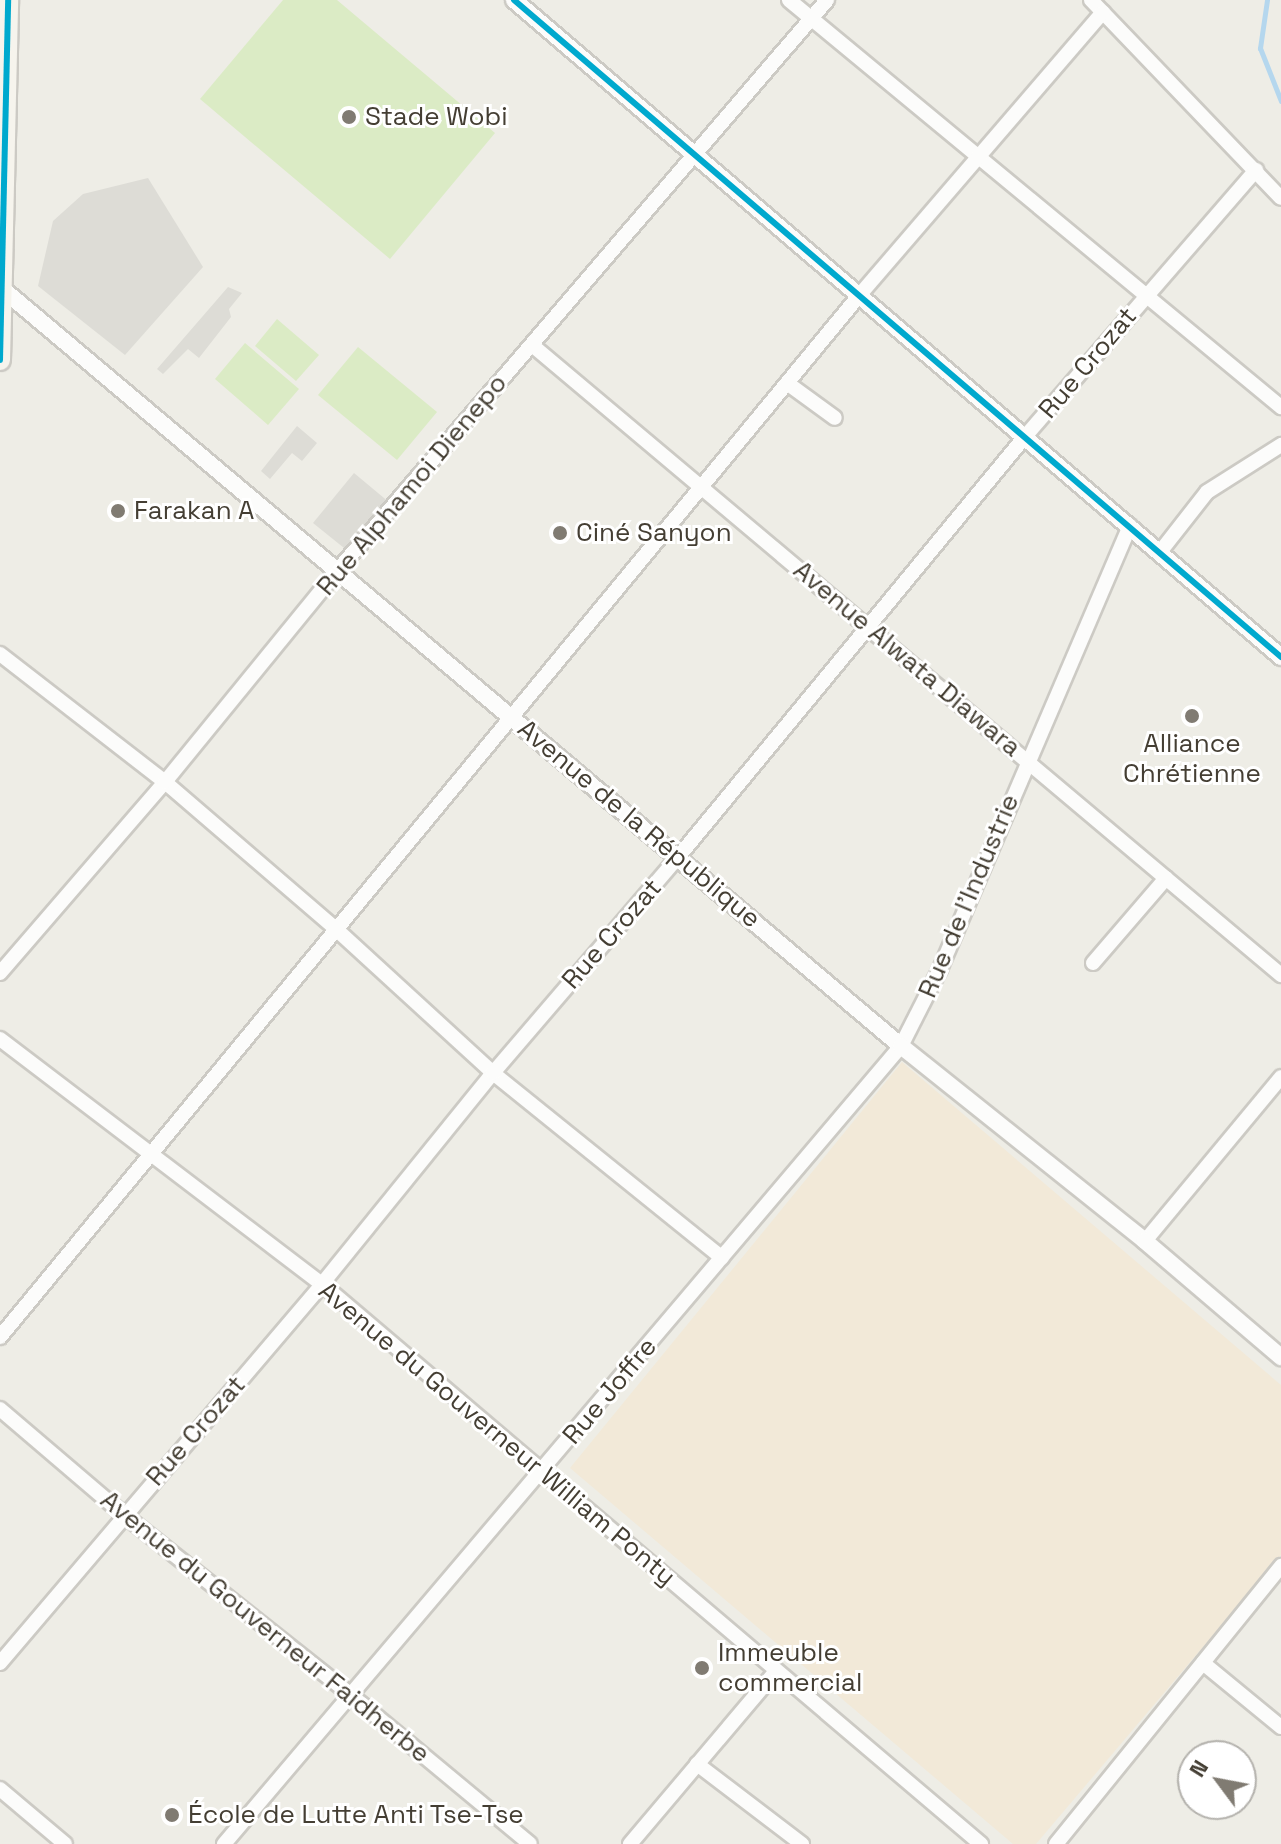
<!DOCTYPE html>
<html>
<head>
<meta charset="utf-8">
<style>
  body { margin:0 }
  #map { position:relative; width:1281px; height:1844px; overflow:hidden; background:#eeede6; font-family:"Space Grotesk",sans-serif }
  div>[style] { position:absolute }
  .commercial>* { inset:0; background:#f2e9d8 }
  .green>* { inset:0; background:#dbebc5 }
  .parking>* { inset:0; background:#dddcd6 }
  .stream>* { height:5px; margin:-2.5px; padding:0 2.5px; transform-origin:2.5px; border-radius:2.5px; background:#b5d7ee }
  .roads { filter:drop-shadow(2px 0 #cccac4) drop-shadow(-2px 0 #cccac4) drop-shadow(0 2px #cccac4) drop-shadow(0 -2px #cccac4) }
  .minor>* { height:14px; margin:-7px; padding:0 7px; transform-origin:7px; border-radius:7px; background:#fcfcfb }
  .tertiary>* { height:16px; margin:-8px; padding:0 8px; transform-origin:8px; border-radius:8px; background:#fcfcfb }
  .secondary>* { height:20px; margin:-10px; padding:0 10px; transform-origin:10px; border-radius:10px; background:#f6f4ed }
  .bus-1>* { height:6px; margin:-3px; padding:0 3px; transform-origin:3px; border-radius:3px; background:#00a9ce }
  .dots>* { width:22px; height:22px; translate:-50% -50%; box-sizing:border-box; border:4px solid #fff; border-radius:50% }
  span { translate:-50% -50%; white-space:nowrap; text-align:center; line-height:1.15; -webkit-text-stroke:6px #fff; paint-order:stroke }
  .poi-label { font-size:26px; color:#443e33 }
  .left { translate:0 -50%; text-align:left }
  .street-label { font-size:26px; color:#443e33 }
  .north { position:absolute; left:1177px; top:1740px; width:80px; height:80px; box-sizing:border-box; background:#fff; border:2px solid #b4b2ad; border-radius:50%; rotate:302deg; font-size:22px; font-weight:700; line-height:32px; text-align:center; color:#443e33 }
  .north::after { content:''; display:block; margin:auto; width:28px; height:36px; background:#807b72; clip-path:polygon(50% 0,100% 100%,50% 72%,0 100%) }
</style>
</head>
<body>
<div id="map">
  <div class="commercial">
    <div style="clip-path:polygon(902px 1062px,1281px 1385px,1281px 1555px,1036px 1844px,1013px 1844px,570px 1468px)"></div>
  </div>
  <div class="green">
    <div style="clip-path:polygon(283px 0,337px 0,495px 133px,390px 259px,200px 99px)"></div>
    <div style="clip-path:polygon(277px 319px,319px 355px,296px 381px,255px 346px)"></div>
    <div style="clip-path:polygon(245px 343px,299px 389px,268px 425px,215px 379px)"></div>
    <div style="clip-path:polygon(358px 347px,437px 412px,397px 460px,318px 395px)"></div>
  </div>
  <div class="parking">
    <div style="clip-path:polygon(148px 178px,203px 267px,125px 355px,38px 286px,53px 221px,83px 194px)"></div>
    <div style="clip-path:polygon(228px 287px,242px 293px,229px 309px,231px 317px,199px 358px,188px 349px,163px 374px,157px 369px)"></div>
    <div style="clip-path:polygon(297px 426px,317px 443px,302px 461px,292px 453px,270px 479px,261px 471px)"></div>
    <div style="clip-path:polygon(354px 473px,390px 503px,349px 552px,313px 523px)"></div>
  </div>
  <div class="stream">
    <div style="left:1267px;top:0;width:49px;rotate:98.3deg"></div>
    <div style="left:1260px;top:48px;width:57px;rotate:68.4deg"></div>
  </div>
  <div class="roads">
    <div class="minor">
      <div style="left:789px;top:0;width:639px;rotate:39.6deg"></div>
      <div style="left:1091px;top:0;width:274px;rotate:46.2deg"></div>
      <div style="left:532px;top:345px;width:979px;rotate:40.07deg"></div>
      <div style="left:787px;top:383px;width:59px;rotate:36.1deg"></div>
      <div style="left:1160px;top:552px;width:76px;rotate:-51.9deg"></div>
      <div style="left:1207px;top:492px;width:88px;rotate:-32.4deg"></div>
      <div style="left:0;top:654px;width:209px;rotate:37.8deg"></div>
      <div style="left:165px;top:782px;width:227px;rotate:40.7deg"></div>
      <div style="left:337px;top:930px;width:212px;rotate:42.5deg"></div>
      <div style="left:493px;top:1073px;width:294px;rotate:38.9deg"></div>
      <div style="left:1093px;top:963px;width:112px;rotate:-49.3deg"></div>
      <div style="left:0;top:973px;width:252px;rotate:-49.2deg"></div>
      <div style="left:165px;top:782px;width:274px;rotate:-50.8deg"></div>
      <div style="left:338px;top:570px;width:751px;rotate:-49.37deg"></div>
      <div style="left:0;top:1039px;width:405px;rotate:37.3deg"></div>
      <div style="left:322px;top:1284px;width:865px;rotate:40.36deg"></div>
      <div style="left:1145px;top:1241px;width:213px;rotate:-50.3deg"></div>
      <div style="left:0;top:1337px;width:1347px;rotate:-50.48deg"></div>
      <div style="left:857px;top:298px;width:377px;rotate:-49.3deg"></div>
      <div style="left:0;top:1409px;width:163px;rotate:40.5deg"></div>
      <div style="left:124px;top:1515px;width:291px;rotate:38.4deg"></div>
      <div style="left:352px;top:1696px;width:231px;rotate:39.7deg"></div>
      <div style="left:0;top:1663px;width:497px;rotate:-49.6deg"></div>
      <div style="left:322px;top:1284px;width:272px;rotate:-51deg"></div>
      <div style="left:493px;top:1073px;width:286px;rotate:-49.4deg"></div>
      <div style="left:679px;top:856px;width:541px;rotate:-50.48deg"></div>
      <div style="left:1023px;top:439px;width:356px;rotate:-49.1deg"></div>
      <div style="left:1203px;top:1663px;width:101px;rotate:39.4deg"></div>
      <div style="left:697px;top:1764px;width:132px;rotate:37.3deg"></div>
      <div style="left:0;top:1789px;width:85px;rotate:40.2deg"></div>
      <div style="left:224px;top:1844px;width:1046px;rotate:-49.69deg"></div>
      <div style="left:901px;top:1046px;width:86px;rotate:-63.1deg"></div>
      <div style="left:940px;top:969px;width:482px;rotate:-66.8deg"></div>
      <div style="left:630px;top:1844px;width:226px;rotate:-49.8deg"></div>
      <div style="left:1056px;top:1844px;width:358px;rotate:-51deg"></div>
    </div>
    <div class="tertiary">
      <div style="left:514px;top:0;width:1010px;rotate:40.58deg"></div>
      <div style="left:0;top:287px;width:1178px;rotate:40.11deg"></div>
      <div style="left:901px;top:1046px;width:312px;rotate:38.6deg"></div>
      <div style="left:1145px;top:1241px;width:179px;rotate:40.5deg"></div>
    </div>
    <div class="secondary">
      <div style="left:0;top:360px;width:360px;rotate:-88.7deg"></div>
    </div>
  </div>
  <div class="bus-1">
    <div style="left:514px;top:0;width:1010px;rotate:40.58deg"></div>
    <div style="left:0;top:360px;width:360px;rotate:-88.7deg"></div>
  </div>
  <div class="dots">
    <div style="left:349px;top:117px;background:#807b72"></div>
    <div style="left:118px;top:511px;background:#807b72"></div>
    <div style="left:560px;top:533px;background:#807b72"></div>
    <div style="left:1192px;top:716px;background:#807b72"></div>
    <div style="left:702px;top:1668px;background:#807b72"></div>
    <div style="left:172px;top:1815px;background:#807b72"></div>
  </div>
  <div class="poi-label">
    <span class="left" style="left:365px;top:117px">Stade Wobi</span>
    <span class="left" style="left:134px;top:511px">Farakan A</span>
    <span class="left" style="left:576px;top:533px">Ciné Sanyon</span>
    <span style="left:1192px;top:759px">Alliance<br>Chrétienne</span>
    <span class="left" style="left:718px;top:1668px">Immeuble<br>commercial</span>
    <span class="left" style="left:188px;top:1815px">École de Lutte Anti Tse-Tse</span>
  </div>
  <div class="street-label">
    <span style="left:1088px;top:363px;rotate:-50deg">Rue Crozat</span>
    <span style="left:412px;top:485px;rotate:-50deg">Rue Alphamoi Dienepo</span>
    <span style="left:907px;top:659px;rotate:40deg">Avenue Alwata Diawara</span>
    <span style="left:639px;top:824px;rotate:40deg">Avenue de la République</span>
    <span style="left:969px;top:896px;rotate:-67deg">Rue de l'Industrie</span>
    <span style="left:612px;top:934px;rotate:-49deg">Rue Crozat</span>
    <span style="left:610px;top:1391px;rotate:-50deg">Rue Joffre</span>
    <span style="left:196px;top:1431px;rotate:-49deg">Rue Crozat</span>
    <span style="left:497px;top:1434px;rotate:40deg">Avenue du Gouverneur William Ponty</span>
    <span style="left:265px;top:1627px;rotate:39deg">Avenue du Gouverneur Faidherbe</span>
  </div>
  <div class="north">N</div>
</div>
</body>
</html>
